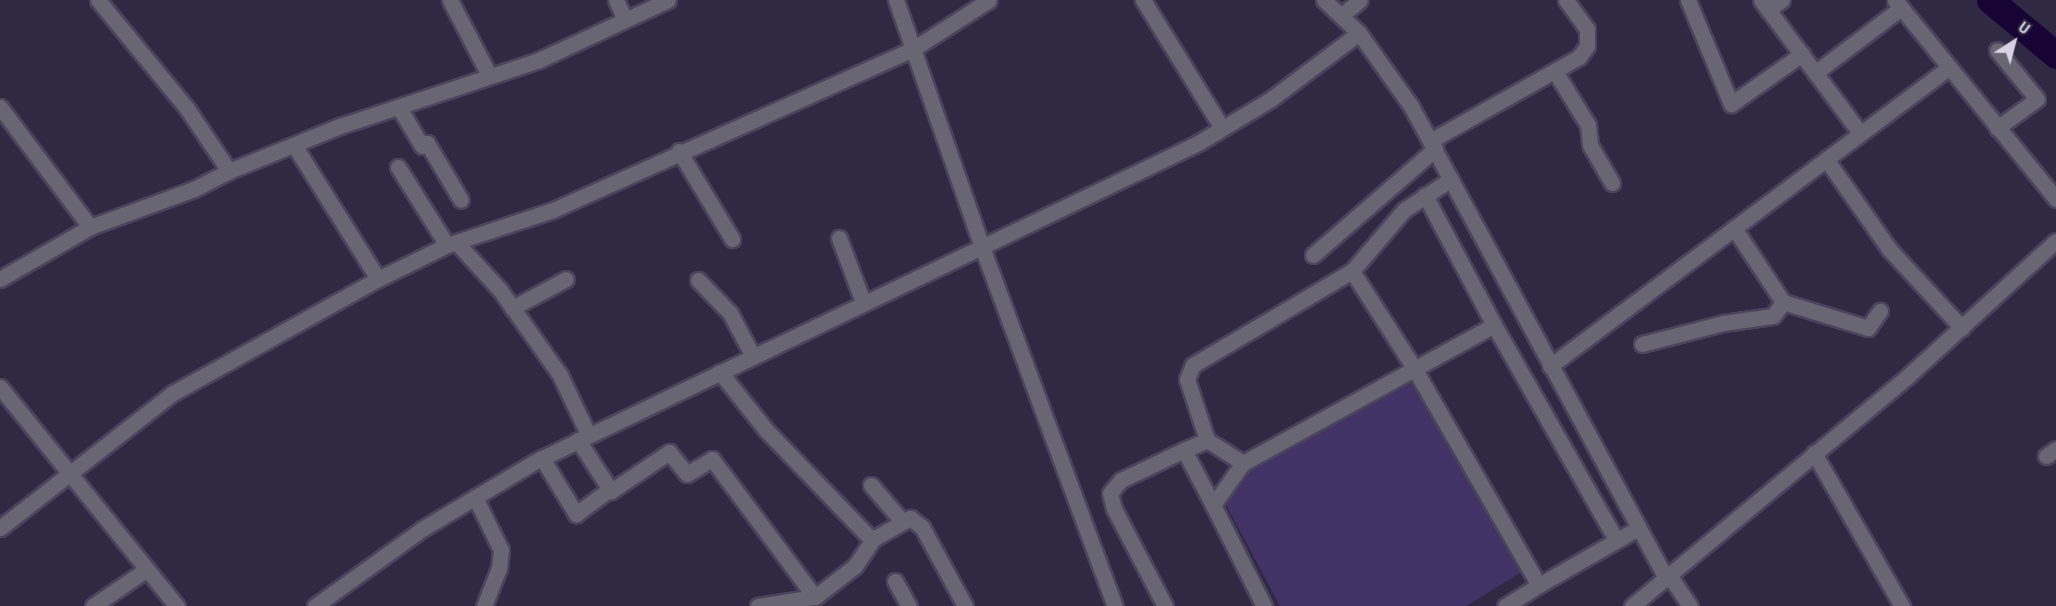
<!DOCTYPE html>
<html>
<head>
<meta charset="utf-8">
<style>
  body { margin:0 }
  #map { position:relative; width:2056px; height:606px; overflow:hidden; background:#302943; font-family:"Archivo Narrow",sans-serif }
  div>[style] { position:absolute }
  .green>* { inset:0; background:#423265 }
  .river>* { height:27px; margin:-13.5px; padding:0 13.5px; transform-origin:13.5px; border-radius:13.5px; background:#170334 }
  .roads { filter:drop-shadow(2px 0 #4b445d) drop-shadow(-2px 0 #4b445d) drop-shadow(0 2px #4b445d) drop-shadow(0 -2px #4b445d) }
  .minor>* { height:15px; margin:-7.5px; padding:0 7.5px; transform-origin:7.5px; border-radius:7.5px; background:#686673 }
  span { translate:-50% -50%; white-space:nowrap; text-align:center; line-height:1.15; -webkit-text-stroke:4.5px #302943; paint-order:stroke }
  .north { position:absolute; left:1984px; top:12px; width:60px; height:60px; -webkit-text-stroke:4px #302943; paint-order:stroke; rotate:36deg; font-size:16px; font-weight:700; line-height:24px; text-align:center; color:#d7d3e4 }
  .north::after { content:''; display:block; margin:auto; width:21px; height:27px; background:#d7d3e4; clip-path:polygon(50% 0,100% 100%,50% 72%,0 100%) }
</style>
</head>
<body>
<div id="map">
  <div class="green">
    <div style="clip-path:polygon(1413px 382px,1522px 572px,1466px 606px,1280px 606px,1217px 488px)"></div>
  </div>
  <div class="river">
    <div style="left:1990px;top:0;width:86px;rotate:39.8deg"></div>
  </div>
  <div class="roads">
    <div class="minor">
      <div style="left:98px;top:0;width:139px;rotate:50.6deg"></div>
      <div style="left:186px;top:107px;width:77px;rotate:56.1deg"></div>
      <div style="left:450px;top:0;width:85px;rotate:62.5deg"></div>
      <div style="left:616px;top:0;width:20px;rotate:66deg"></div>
      <div style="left:896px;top:0;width:262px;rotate:70.8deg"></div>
      <div style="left:982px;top:247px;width:383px;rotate:69.7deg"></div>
      <div style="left:1143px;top:0;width:150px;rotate:58.3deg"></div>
      <div style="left:1324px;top:0;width:48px;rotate:43.3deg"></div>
      <div style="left:1359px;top:33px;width:90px;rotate:54.5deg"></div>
      <div style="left:1411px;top:106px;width:536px;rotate:61.62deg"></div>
      <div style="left:1688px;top:0;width:113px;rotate:67.5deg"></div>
      <div style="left:1731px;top:104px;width:87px;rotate:-35.2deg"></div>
      <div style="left:1761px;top:0;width:166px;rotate:53.3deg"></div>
      <div style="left:1895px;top:0;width:256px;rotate:51deg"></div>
      <div style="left:1768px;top:10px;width:17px;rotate:-36deg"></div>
      <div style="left:1342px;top:15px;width:23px;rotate:-40deg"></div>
      <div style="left:1556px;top:73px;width:61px;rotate:58.4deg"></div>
      <div style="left:1588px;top:125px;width:20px;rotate:84deg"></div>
      <div style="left:1590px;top:145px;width:44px;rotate:59.9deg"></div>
      <div style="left:1815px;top:73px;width:108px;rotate:-37.1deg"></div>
      <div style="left:0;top:107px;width:150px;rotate:53.1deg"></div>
      <div style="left:400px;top:109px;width:43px;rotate:59.3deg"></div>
      <div style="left:422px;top:146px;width:6px;rotate:-31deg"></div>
      <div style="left:427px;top:143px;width:66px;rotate:59.2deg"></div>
      <div style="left:1997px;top:128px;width:49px;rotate:-35.9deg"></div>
      <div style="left:2037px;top:99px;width:63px;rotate:-129.2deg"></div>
      <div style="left:1430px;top:141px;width:171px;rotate:-29.4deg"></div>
      <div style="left:1579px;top:57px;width:14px;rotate:-54deg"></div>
      <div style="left:1587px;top:46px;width:17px;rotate:-90deg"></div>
      <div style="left:1587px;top:29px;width:36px;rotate:-126deg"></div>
      <div style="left:294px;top:145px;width:158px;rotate:57.9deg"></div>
      <div style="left:679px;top:151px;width:103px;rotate:58.9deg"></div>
      <div style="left:1826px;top:159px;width:111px;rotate:54.9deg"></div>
      <div style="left:1890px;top:250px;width:106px;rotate:47.3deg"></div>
      <div style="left:398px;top:167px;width:92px;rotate:57.9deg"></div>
      <div style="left:1734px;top:228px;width:89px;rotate:56.5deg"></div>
      <div style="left:1783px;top:302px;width:89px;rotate:17deg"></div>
      <div style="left:1868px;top:328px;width:21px;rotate:-55deg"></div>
      <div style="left:839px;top:238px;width:68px;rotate:69.4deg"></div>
      <div style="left:456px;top:242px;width:65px;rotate:47.5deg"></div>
      <div style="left:500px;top:290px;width:104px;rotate:54.8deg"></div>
      <div style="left:560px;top:375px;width:65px;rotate:64.6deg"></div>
      <div style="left:1313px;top:255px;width:162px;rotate:-41deg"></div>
      <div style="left:1352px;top:271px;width:115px;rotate:57.4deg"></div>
      <div style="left:1414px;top:368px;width:250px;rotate:60.1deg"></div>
      <div style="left:1539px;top:585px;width:40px;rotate:148deg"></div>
      <div style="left:0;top:279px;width:104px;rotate:-30deg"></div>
      <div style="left:90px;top:227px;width:111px;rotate:-20.1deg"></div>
      <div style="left:194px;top:189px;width:39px;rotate:-27deg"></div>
      <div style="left:229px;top:171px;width:120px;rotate:-22.1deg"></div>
      <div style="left:340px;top:126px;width:210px;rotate:-18.3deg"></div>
      <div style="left:539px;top:60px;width:142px;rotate:-24.9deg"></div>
      <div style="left:698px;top:280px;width:46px;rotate:45.9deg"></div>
      <div style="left:730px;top:313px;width:49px;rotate:61.9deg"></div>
      <div style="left:512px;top:308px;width:61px;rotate:-28.2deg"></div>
      <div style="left:1494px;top:325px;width:247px;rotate:60.4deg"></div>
      <div style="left:1642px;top:344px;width:84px;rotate:-14.5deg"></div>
      <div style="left:1723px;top:323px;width:50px;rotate:-8deg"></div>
      <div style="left:1773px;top:316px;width:17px;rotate:-54deg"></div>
      <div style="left:1550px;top:366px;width:499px;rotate:-36.8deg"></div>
      <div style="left:720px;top:372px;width:74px;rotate:51.6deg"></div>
      <div style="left:766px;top:430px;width:143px;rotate:46.1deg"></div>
      <div style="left:865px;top:533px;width:10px;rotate:37deg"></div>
      <div style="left:873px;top:539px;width:43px;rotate:-29.6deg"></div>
      <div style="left:910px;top:518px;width:15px;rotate:37deg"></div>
      <div style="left:922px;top:527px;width:90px;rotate:61.4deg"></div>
      <div style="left:0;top:387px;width:282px;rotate:51.1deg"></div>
      <div style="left:578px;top:440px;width:61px;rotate:57.1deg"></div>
      <div style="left:611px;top:491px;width:70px;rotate:-33.9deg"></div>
      <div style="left:669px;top:452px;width:28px;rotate:51deg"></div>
      <div style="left:687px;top:474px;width:29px;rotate:-31deg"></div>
      <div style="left:712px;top:459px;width:172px;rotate:53.3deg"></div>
      <div style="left:1207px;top:440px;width:64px;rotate:-108.2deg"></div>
      <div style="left:1187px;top:379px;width:15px;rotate:-67deg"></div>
      <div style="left:1193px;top:365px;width:185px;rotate:-30.6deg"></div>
      <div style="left:1352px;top:271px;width:80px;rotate:-49.6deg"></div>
      <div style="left:1404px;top:210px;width:56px;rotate:-33.4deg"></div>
      <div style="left:1814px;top:453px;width:177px;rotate:60.1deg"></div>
      <div style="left:2046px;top:456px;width:12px;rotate:-35deg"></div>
      <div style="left:542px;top:458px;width:66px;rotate:58.7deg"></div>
      <div style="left:576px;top:514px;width:42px;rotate:-36.3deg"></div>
      <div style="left:871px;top:485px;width:48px;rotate:49.3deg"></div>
      <div style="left:475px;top:497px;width:59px;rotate:63.9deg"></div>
      <div style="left:501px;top:550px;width:18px;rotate:96deg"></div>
      <div style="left:499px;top:568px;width:41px;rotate:111.5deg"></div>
      <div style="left:1213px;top:505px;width:62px;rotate:-117.8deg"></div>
      <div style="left:1184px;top:450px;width:25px;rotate:-23deg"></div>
      <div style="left:1207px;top:440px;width:43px;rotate:32.6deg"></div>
      <div style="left:0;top:528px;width:219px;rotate:-38deg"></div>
      <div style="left:173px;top:393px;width:235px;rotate:-29.1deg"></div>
      <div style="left:378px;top:279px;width:77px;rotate:-26.2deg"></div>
      <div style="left:447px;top:245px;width:112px;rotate:-18.3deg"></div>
      <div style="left:553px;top:210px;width:394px;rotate:-24.1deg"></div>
      <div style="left:913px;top:49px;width:90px;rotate:-32.8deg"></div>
      <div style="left:1669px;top:575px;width:37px;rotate:56deg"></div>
      <div style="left:895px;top:581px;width:29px;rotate:61deg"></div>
      <div style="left:1539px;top:585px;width:114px;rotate:-29.9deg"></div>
      <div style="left:93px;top:606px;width:65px;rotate:-34.4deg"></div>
      <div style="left:315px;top:606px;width:132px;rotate:-35.7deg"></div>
      <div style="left:422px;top:529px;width:133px;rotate:-30.8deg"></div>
      <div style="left:536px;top:461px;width:734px;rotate:-25.66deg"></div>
      <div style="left:1198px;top:143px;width:85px;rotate:-31.1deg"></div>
      <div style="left:1271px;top:99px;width:110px;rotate:-36.9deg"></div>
      <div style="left:758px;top:606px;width:58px;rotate:-9deg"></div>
      <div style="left:815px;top:597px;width:51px;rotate:-37.8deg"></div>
      <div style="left:855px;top:566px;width:32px;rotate:-56deg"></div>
      <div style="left:1165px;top:606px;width:110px;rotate:-117.7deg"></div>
      <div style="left:1114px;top:509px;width:16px;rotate:-104deg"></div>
      <div style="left:1110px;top:493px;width:17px;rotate:-50deg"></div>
      <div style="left:1121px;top:480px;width:70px;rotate:-25.5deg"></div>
      <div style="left:1264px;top:606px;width:113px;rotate:-116.8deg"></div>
      <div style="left:1213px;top:505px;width:52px;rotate:-54.5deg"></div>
      <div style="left:1243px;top:463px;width:286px;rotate:-28.8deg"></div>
      <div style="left:1494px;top:325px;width:147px;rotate:-118deg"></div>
      <div style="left:1632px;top:606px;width:359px;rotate:-39.8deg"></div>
      <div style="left:1908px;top:376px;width:200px;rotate:-42.4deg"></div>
    </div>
  </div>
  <div class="north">U</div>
</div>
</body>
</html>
